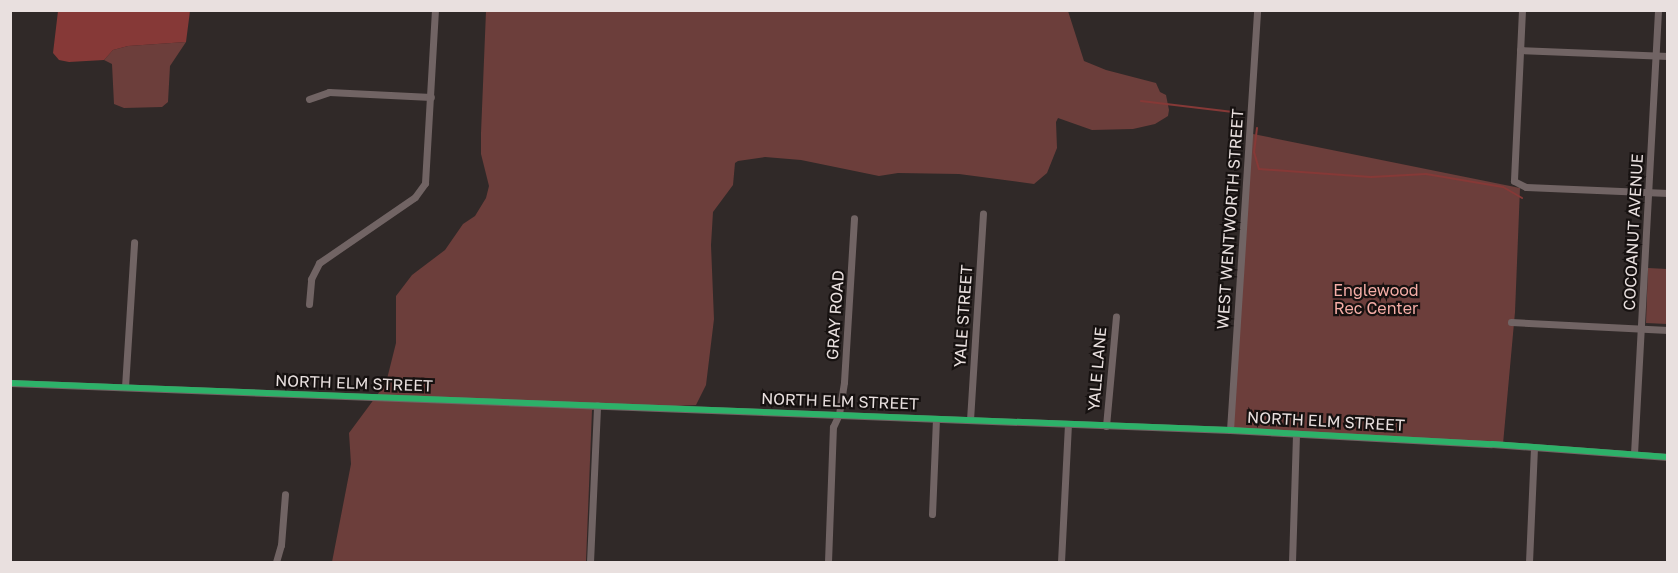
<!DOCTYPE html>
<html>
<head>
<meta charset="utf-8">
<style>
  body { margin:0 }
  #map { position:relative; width:1678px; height:573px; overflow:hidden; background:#302928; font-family:"Golos Text",sans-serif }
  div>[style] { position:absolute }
  .green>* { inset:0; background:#6c3e3b }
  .water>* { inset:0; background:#863937 }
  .stream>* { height:2px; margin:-1px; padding:0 1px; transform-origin:1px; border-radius:1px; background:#863937 }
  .street>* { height:7px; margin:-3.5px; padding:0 3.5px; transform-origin:3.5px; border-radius:3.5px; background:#716464 }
  .cycleway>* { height:6px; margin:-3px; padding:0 3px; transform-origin:3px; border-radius:3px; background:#2db169 }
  span { translate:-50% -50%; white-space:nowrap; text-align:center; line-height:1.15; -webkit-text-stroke:4.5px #161110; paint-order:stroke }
  .street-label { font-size:16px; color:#e9e0df }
  .park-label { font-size:16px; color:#f6aea7 }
  .frame { position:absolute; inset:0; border:12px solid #e9e0df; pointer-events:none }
</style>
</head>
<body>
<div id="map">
  <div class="green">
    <div style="clip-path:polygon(486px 11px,1068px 11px,1084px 61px,1106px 70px,1156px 83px,1160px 92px,1166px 95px,1169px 110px,1168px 116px,1155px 124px,1133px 129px,1092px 130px,1058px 118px,1056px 122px,1057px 148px,1047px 173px,1034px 184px,959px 174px,898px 173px,879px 176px,801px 160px,765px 157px,738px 161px,735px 163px,733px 185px,713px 212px,711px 245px,714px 319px,706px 385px,696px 405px,592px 410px,586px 562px,332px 562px,351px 464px,349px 433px,386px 383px,396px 343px,396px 296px,412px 275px,445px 250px,463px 224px,475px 216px,486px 198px,489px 186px,481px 154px,481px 133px)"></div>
    <div style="clip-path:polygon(186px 42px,170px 66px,168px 102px,162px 107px,124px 108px,114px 104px,112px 64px,104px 60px,113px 50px,128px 46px)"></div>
    <div style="clip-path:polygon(1248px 133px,1520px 188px,1515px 312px,1503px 444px,1230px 430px)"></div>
    <div style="clip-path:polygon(1648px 268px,1667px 269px,1667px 324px,1646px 323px)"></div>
  </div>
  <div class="water">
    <div style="clip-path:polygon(58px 11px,58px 10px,190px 11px,186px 42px,128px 46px,113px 50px,104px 60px,69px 62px,59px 60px,53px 53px)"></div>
  </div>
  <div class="stream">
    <div style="left:1141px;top:101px;width:101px;rotate:6.8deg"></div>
    <div style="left:1257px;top:128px;width:24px;rotate:97deg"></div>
    <div style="left:1254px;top:152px;width:18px;rotate:74deg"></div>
    <div style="left:1259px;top:169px;width:112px;rotate:4.1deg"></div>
    <div style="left:1371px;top:177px;width:55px;rotate:-3.1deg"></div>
    <div style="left:1426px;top:174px;width:78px;rotate:9.6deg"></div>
    <div style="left:1503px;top:187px;width:22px;rotate:30deg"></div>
  </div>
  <div class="street">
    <div style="left:1522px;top:10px;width:171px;rotate:92.7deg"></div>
    <div style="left:1514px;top:181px;width:13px;rotate:27deg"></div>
    <div style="left:1526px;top:187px;width:142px;rotate:2.4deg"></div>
    <div style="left:1520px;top:50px;width:148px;rotate:2.3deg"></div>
    <div style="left:309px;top:99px;width:21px;rotate:-19deg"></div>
    <div style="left:329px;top:92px;width:102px;rotate:2.8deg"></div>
    <div style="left:309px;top:304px;width:25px;rotate:-85deg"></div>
    <div style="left:311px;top:279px;width:18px;rotate:-63deg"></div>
    <div style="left:319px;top:263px;width:116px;rotate:-34.5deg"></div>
    <div style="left:415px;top:197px;width:17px;rotate:-54deg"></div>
    <div style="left:425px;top:183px;width:173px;rotate:-86.7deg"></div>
    <div style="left:1511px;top:322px;width:157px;rotate:2.9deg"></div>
    <div style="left:10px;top:383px;width:1221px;rotate:2.21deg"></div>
    <div style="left:1230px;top:430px;width:262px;rotate:3.1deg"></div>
    <div style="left:1492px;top:444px;width:176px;rotate:4.2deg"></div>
    <div style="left:125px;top:387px;width:145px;rotate:-86.4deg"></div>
    <div style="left:970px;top:420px;width:207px;rotate:-86.4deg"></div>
    <div style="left:1106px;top:426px;width:110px;rotate:-84.8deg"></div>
    <div style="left:1230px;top:430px;width:421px;rotate:-86.3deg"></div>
    <div style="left:1634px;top:454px;width:445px;rotate:-86.9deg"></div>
    <div style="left:932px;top:514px;width:95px;rotate:-87.6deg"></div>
    <div style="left:276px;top:562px;width:18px;rotate:-74deg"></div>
    <div style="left:281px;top:545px;width:51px;rotate:-85.5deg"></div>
    <div style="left:590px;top:562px;width:157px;rotate:-87.4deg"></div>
    <div style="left:828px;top:562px;width:135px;rotate:-87.9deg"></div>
    <div style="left:833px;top:427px;width:14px;rotate:-65deg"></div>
    <div style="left:839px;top:414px;width:32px;rotate:-81deg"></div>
    <div style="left:844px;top:382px;width:164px;rotate:-86.5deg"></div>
    <div style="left:1061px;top:562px;width:137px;rotate:-87.1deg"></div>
    <div style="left:1292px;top:562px;width:128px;rotate:-88.2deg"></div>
    <div style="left:1529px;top:562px;width:115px;rotate:-87.5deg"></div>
  </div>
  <div class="cycleway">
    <div style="left:10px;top:383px;width:1221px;rotate:2.21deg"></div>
    <div style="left:1230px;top:430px;width:262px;rotate:3.1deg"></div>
    <div style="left:1492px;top:444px;width:176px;rotate:4.2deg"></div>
  </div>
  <div class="street-label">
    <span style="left:1230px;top:219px;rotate:-86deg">WEST WENTWORTH STREET</span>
    <span style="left:1633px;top:232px;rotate:-87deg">COCOANUT AVENUE</span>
    <span style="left:835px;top:315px;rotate:-86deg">GRAY ROAD</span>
    <span style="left:963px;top:316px;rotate:-86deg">YALE STREET</span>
    <span style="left:1097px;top:369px;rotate:-85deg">YALE LANE</span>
    <span style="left:354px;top:383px;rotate:2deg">NORTH ELM STREET</span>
    <span style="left:840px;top:401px;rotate:2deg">NORTH ELM STREET</span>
    <span style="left:1326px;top:421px;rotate:3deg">NORTH ELM STREET</span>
  </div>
  <div class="park-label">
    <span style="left:1376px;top:299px">Englewood<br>Rec Center</span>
  </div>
  <div class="frame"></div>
</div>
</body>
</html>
